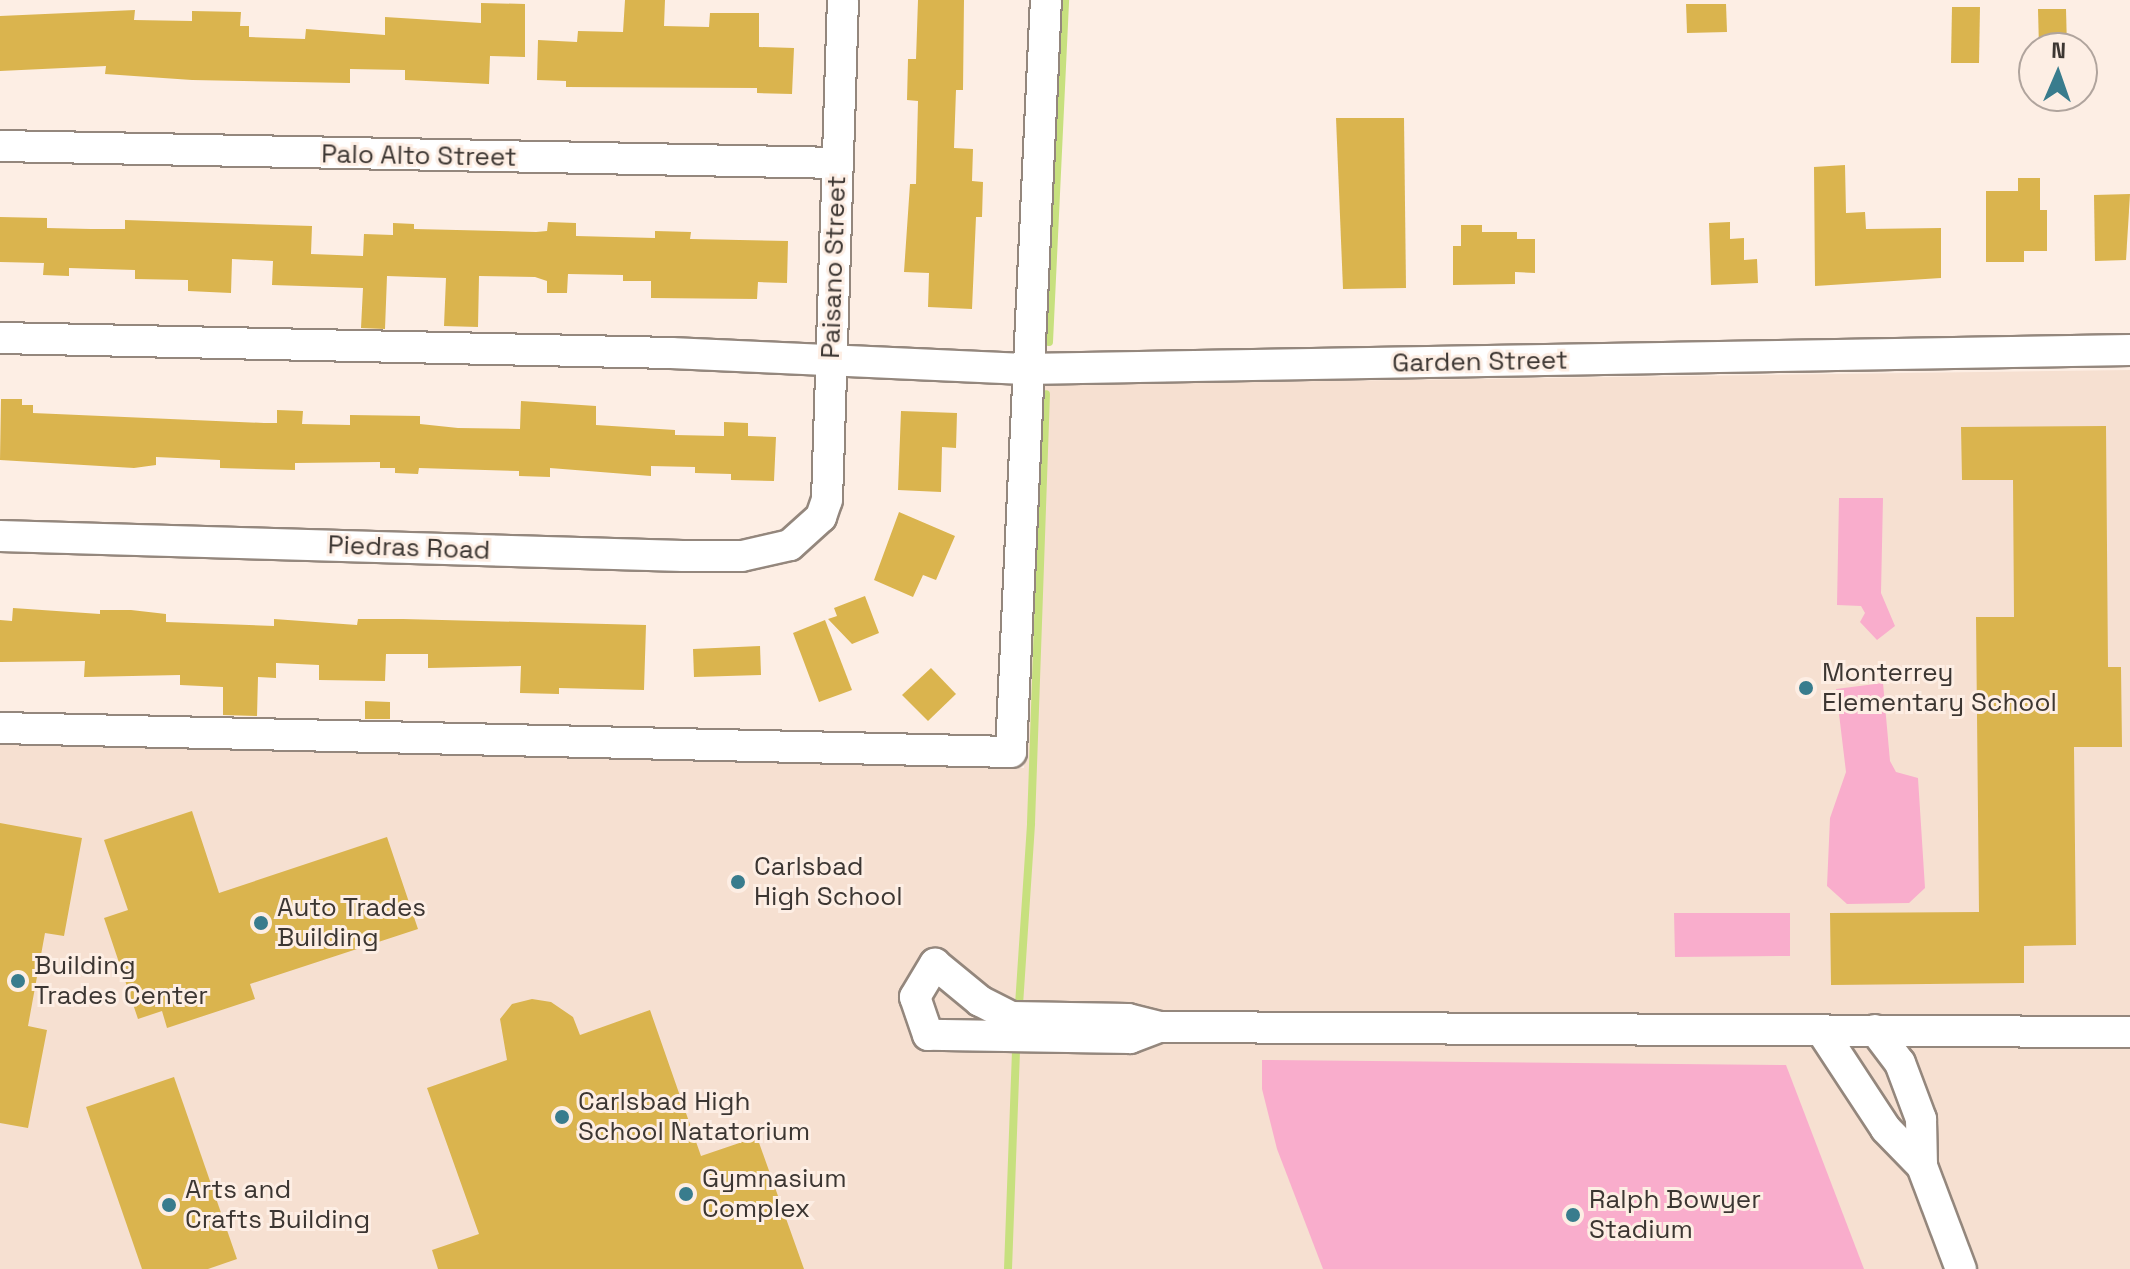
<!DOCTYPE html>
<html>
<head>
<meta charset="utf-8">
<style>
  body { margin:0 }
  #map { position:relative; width:2130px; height:1269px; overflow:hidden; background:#fdeee4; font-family:"Space Grotesk",sans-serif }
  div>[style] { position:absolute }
  .built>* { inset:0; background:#f6e0d1 }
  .green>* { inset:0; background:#f9adcc }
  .stream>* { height:8px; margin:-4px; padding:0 4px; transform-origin:4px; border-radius:4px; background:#c7e07e }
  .building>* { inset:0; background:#dab44e }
  .roads { filter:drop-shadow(2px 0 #94877d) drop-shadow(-2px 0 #94877d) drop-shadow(0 2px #94877d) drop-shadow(0 -2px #94877d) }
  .minor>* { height:30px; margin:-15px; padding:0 15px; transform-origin:15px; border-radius:15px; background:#fff }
  .dots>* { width:22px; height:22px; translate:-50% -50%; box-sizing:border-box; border:4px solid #fdeee4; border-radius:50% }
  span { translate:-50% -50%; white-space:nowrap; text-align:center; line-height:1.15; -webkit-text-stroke:6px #fdeee4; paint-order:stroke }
  .street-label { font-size:26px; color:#3c3632 }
  .poi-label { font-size:26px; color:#3c3632 }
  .left { translate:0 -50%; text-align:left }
  .north { position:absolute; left:2018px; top:32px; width:80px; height:80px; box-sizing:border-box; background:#fdeee4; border:2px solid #b0a49d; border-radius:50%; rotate:2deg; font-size:22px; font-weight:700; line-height:32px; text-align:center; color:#3c3632 }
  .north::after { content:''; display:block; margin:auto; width:28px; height:36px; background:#397c8d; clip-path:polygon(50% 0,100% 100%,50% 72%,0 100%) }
</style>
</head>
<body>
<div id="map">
  <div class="built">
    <div style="clip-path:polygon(2130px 370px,2130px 1269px,0 1269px,0 740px,1024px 768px,1037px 385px)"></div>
  </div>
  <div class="green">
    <div style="clip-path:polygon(1839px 498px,1883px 498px,1881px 593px,1895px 626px,1877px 640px,1860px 622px,1865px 613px,1861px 606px,1837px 605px)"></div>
    <div style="clip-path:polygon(1883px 683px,1890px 761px,1896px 772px,1918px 778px,1925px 888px,1909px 903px,1847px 904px,1827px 886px,1830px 818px,1846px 772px,1836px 689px)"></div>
    <div style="clip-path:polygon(1674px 913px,1790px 913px,1790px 956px,1675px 957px)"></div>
    <div style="clip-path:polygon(1262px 1060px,1786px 1065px,1864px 1269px,1323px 1269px,1277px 1149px,1262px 1089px)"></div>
  </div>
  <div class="stream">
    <div style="left:1049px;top:342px;width:342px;rotate:-87.3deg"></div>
    <div style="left:1019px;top:1005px;width:182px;rotate:-86.2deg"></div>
    <div style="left:1031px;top:823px;width:429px;rotate:-88deg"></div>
    <div style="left:1008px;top:1269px;width:217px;rotate:-87.9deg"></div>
  </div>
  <div class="building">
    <div style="clip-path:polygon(625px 0,665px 0,664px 26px,709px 27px,710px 13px,759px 13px,759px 47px,794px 48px,792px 94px,757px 93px,757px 88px,566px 87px,566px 81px,537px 80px,538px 40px,577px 42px,578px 31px,623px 32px)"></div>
    <div style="clip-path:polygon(918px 0,964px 0,963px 90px,956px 90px,954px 148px,973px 149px,972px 181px,983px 182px,982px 217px,976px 217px,972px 309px,928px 307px,929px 273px,904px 272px,910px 184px,916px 184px,918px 101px,907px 100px,908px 59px,916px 59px)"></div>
    <div style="clip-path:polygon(481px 3px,525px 4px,525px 57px,490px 56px,489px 84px,405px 80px,405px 70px,350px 69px,350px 83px,192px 80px,105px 74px,106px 66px,0 71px,0 16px,135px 10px,134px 20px,192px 21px,192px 11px,241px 12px,240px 26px,249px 26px,249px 37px,305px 39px,306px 29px,385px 35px,385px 17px,481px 23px)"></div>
    <div style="clip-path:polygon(1686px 4px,1726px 4px,1727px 32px,1687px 33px)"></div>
    <div style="clip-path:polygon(1952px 7px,1980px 7px,1979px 63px,1951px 63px)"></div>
    <div style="clip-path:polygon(2038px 9px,2066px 9px,2067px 48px,2039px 48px)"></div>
    <div style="clip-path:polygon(1336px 118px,1404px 118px,1406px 288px,1343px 289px)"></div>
    <div style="clip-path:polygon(1845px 165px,1846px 213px,1865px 212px,1866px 229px,1941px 228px,1941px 278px,1815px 286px,1814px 167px)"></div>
    <div style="clip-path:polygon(2018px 178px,2040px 178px,2040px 210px,2047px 210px,2047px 251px,2024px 251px,2024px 262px,1986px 262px,1986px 191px,2018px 191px)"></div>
    <div style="clip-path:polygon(2130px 194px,2126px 260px,2095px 261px,2094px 195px)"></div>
    <div style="clip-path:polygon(0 217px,47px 218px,47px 228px,91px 229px,125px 229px,125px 220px,312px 226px,311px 254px,363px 256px,364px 234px,393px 235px,393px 223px,414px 224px,414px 229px,536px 232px,547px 231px,548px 222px,576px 223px,576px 236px,655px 238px,655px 231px,691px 232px,690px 239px,788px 241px,787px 283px,758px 282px,757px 299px,651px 298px,651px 281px,623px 281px,623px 275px,568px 274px,567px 293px,547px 293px,547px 281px,535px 277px,479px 276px,478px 327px,444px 326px,446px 278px,387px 276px,385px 329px,361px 328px,363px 288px,272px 285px,273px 261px,232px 259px,231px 293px,188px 291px,188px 280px,135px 279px,135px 270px,69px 268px,69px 276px,43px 275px,44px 263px,0 262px)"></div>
    <div style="clip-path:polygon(1730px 222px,1730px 239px,1744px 238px,1744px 260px,1757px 259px,1758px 283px,1711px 285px,1709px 223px)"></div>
    <div style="clip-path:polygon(1461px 225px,1482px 225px,1482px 232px,1517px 232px,1517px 239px,1535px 239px,1535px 273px,1515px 272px,1515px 284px,1453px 285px,1453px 246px,1461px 246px)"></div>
    <div style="clip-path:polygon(1px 399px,22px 399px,22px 405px,33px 405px,33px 413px,264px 423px,277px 423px,277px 410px,303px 411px,302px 424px,350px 425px,350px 415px,420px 416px,420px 424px,458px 428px,520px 429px,521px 401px,596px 406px,596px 425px,675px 430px,675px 435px,724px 436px,724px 422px,748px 423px,748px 436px,776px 437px,774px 481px,731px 480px,731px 474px,695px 473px,695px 467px,651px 466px,651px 476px,550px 468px,550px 477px,519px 476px,519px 471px,419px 468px,418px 474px,395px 473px,395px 468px,380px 468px,380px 462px,295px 463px,295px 470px,220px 468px,220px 460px,156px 457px,156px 465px,134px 468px,0 460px)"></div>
    <div style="clip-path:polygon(901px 411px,957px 413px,956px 448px,942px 447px,941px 492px,898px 490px)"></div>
    <div style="clip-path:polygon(2106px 426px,2108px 667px,2121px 667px,2122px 747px,2074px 747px,2076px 945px,2024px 946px,2024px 983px,1831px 985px,1830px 913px,1979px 912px,1976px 617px,2014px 617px,2013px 480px,1962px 480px,1961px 427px)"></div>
    <div style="clip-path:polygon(899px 512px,955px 536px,936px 580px,923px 575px,913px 597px,874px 580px)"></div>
    <div style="clip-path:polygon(865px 596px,879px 633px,852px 644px,828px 619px,837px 616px,834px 608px)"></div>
    <div style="clip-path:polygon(13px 608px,100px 614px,100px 610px,131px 610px,166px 614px,166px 622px,274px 626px,274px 619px,357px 625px,358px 619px,403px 619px,646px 625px,644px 690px,559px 688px,559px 694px,520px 693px,521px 666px,428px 668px,428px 654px,386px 654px,385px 681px,319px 680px,319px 665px,276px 663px,276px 678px,258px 677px,257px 716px,223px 715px,223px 687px,180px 685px,180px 675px,84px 677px,85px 661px,0 662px,0 620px,12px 621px)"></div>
    <div style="clip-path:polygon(825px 620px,852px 690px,819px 702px,793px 633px)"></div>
    <div style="clip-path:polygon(760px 646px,761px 675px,694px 677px,693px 649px)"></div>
    <div style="clip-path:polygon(931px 668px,956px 694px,928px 721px,902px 695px)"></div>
    <div style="clip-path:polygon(365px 701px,390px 702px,390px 719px,365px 719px)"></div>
    <div style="clip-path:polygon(192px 811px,219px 893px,387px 837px,418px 929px,250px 984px,255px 999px,167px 1028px,162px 1011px,138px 1019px,104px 918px,128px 910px,104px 840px)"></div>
    <div style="clip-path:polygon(0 823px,82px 838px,64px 936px,45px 933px,28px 1026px,47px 1030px,28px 1128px,0 1123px)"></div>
    <div style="clip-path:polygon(532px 999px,551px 1002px,573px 1017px,580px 1035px,650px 1010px,701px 1156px,757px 1137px,804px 1269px,438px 1269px,432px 1250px,479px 1234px,427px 1088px,507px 1060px,500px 1019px,512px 1004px)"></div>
    <div style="clip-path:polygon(174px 1077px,237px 1259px,208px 1269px,142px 1269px,86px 1107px)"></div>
  </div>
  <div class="roads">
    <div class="minor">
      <div style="left:0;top:146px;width:837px;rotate:1.16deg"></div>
      <div style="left:0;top:338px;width:671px;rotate:1.28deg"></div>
      <div style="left:671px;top:353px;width:354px;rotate:2.6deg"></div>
      <div style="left:1025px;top:369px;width:1105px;rotate:-0.99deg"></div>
      <div style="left:0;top:536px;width:683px;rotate:1.68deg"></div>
      <div style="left:683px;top:556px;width:59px"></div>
      <div style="left:742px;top:556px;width:49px;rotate:-12.9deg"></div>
      <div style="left:790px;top:545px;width:42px;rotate:-42.1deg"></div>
      <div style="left:821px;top:517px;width:18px;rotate:-71deg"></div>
      <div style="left:827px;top:500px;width:500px;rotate:-88.17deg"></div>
      <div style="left:0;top:728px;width:1011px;rotate:1.36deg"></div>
      <div style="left:1011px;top:752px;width:753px;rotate:-87.34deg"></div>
      <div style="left:1159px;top:1027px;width:31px;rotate:159deg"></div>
      <div style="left:1130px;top:1038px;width:202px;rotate:-179.1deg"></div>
      <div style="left:928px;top:1035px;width:40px;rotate:-108.9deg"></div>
      <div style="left:915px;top:997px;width:39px;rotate:-59deg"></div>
      <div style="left:935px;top:964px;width:58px;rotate:39.4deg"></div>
      <div style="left:980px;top:1001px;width:36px;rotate:27deg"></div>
      <div style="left:1012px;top:1017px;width:116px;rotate:1deg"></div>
      <div style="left:1128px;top:1019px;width:32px;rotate:14deg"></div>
      <div style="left:1159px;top:1027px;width:971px;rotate:0.3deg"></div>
      <div style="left:1821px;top:1030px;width:118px;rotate:56.7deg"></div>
      <div style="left:1886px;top:1129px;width:52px;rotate:45.8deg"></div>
      <div style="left:1875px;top:1030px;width:41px;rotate:52.9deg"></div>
      <div style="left:1900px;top:1063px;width:60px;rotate:69.4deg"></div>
      <div style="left:1921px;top:1119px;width:47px;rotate:88.8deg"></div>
      <div style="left:1922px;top:1166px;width:110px;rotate:69.3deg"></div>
    </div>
  </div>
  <div class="dots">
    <div style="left:1806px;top:688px;background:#397c8d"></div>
    <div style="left:738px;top:882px;background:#397c8d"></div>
    <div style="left:261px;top:923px;background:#397c8d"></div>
    <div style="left:18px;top:981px;background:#397c8d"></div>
    <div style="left:562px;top:1117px;background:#397c8d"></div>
    <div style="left:686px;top:1194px;background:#397c8d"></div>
    <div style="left:169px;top:1205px;background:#397c8d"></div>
    <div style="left:1573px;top:1215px;background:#397c8d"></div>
  </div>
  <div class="street-label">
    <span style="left:419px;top:156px;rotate:1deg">Palo Alto Street</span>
    <span style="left:834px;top:267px;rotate:-88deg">Paisano Street</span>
    <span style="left:1480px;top:362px;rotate:-1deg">Garden Street</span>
    <span style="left:409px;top:548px;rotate:2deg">Piedras Road</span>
  </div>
  <div class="poi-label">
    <span class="left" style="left:1822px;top:688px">Monterrey<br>Elementary School</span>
    <span class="left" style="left:754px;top:882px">Carlsbad<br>High School</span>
    <span class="left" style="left:277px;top:923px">Auto Trades<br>Building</span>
    <span class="left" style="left:34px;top:981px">Building<br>Trades Center</span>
    <span class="left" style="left:578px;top:1117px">Carlsbad High<br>School Natatorium</span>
    <span class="left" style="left:702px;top:1194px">Gymnasium<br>Complex</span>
    <span class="left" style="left:185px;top:1205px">Arts and<br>Crafts Building</span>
    <span class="left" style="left:1589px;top:1215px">Ralph Bowyer<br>Stadium</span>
  </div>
  <div class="north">N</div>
</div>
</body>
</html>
